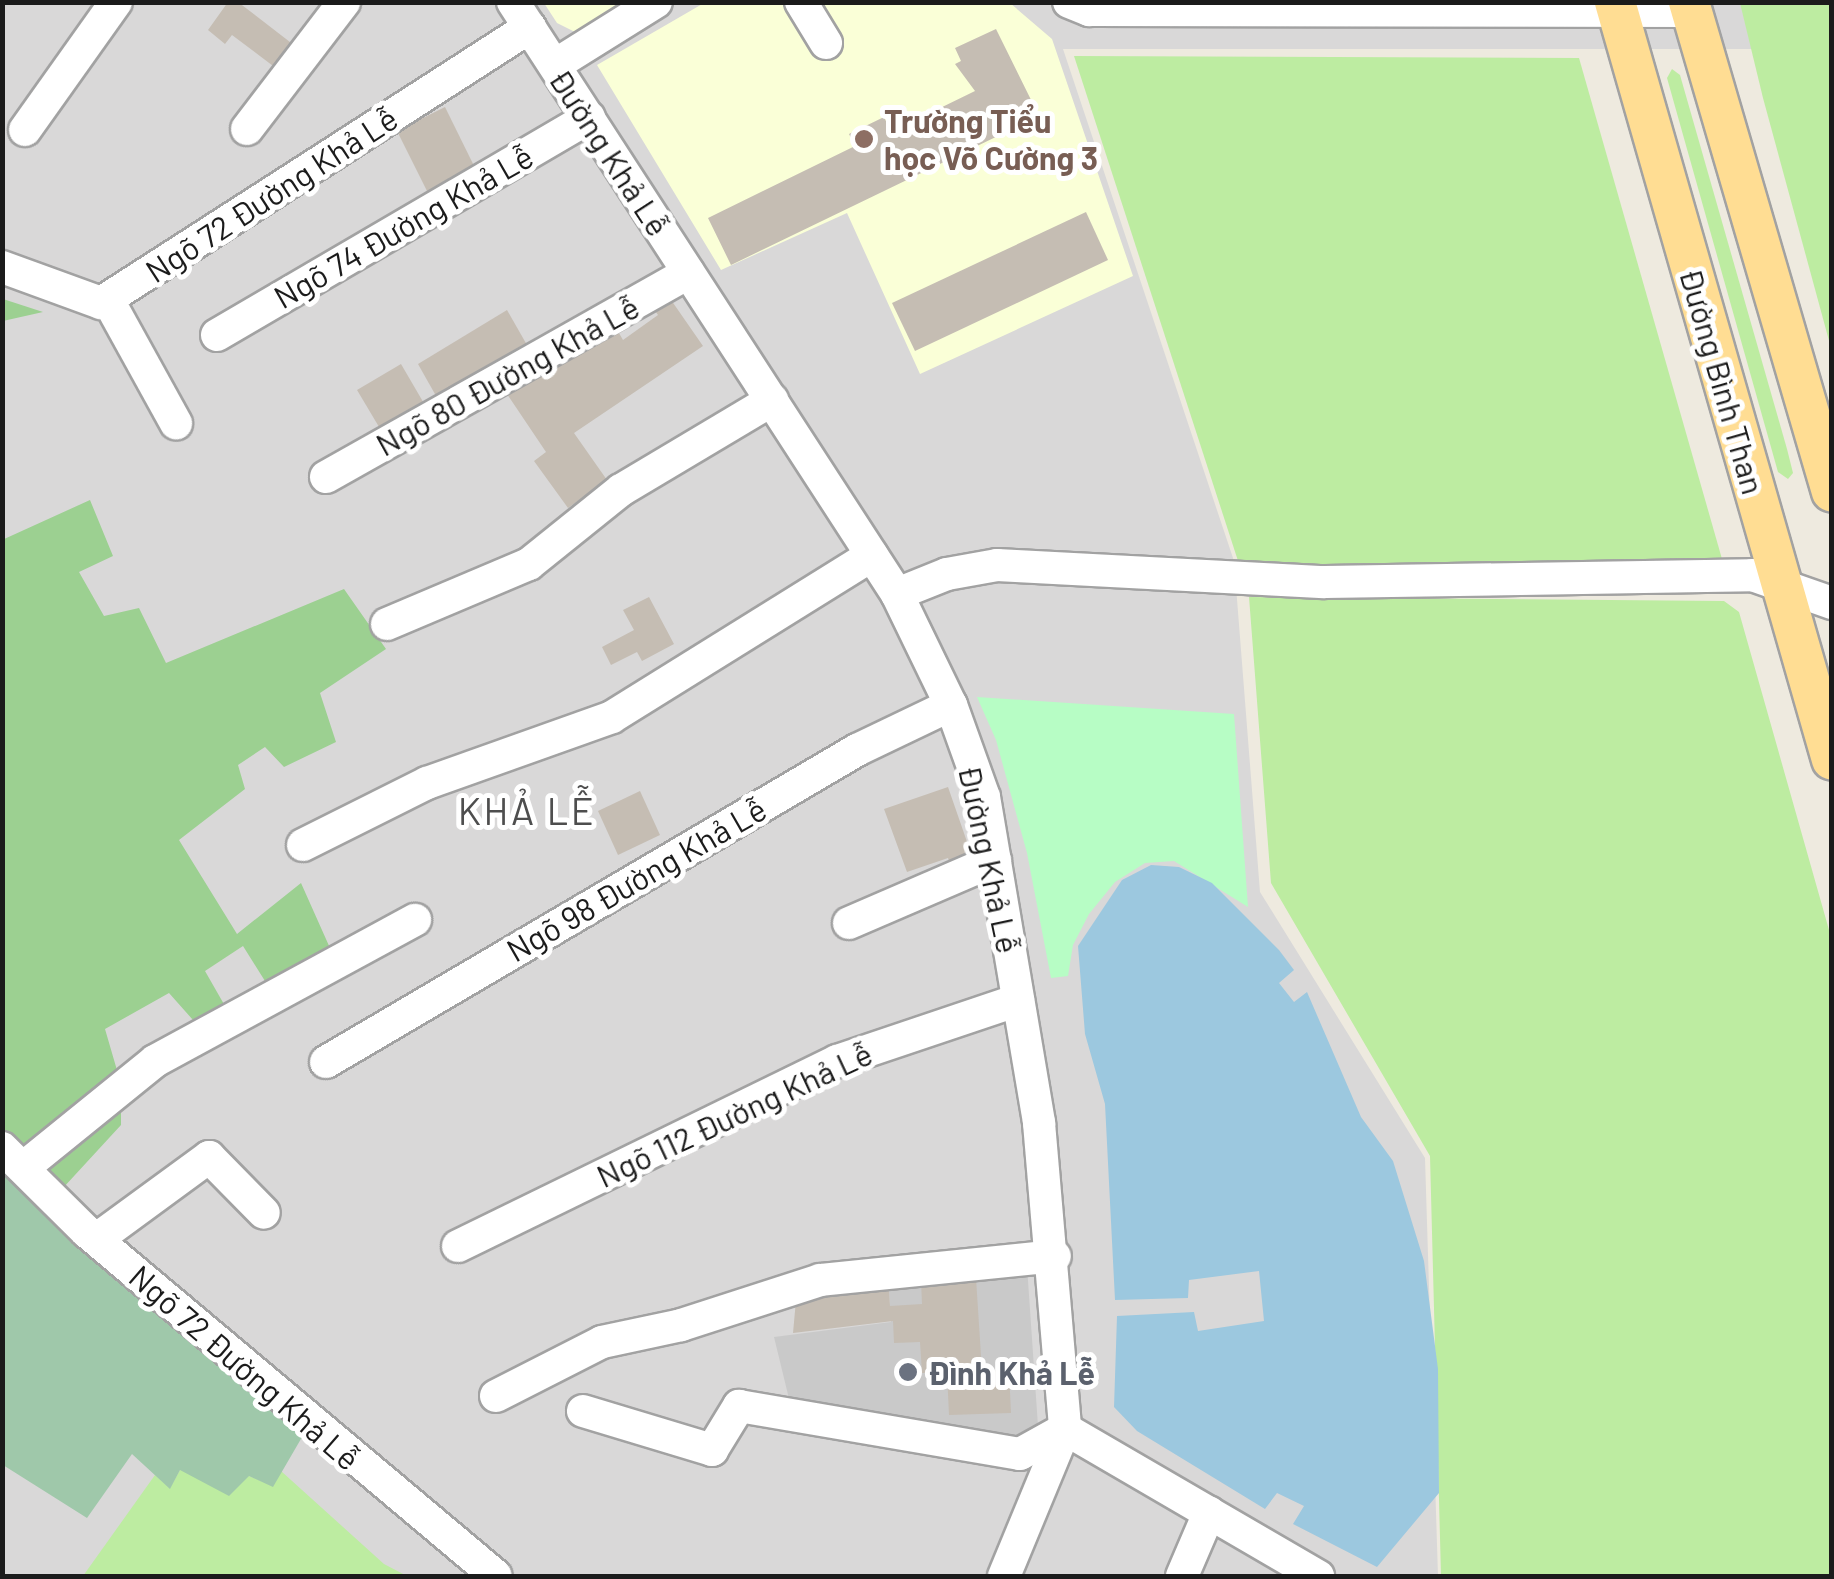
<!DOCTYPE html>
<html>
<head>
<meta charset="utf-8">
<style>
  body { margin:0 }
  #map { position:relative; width:1834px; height:1579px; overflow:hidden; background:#eeeadf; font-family:Barlow,sans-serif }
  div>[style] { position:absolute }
  .residential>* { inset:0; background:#d9d8d8 }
  .education>* { inset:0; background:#faffd7 }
  .religious>* { inset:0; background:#c9c9c9 }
  .grass>* { inset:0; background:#bdeca1 }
  .forest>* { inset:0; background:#9cd091 }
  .cemetery>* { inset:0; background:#9fc8aa }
  .park>* { inset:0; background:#b7fdc5 }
  .water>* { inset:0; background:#9cc8df }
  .building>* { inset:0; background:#c5bdb3 }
  .roads { filter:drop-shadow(2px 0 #a2a2a2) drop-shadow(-2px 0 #a2a2a2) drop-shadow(0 2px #a2a2a2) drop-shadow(0 -2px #a2a2a2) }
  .minor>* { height:32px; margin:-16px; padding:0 16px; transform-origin:16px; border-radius:16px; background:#fff }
  .major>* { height:40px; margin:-20px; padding:0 20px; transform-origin:20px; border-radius:20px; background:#ffdd93 }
  .dots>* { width:28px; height:28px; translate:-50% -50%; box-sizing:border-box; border:5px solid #fff; border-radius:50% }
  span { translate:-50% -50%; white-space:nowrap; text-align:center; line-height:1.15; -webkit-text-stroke:10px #fff; paint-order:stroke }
  .education-label { font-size:32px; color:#785e54; font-weight:700 }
  .left { translate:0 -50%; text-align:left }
  .street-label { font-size:32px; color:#1b1b1b }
  .worship-label { font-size:32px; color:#5b616d; font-weight:700 }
  .quarter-label { font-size:38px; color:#4e4e4e; letter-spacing:2.5px }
  .frame { position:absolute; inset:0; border:5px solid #1b1b1b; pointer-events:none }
</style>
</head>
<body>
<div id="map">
  <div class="residential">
    <div style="clip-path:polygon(3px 3px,1745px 3px,1759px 49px,1063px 49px,1234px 561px,1260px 892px,1425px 1158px,1438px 1576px,3px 1576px)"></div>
  </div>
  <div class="education">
    <div style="clip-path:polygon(544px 3px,634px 3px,583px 36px,557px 23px)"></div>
    <div style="clip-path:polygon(704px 3px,1010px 3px,1052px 39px,1133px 276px,920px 374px,847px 213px,721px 270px,597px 65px)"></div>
  </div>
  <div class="religious">
    <div style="clip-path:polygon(1027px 1266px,1038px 1426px,1029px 1443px,791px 1407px,774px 1337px,891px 1322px,888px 1276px)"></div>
  </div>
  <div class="grass">
    <div style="clip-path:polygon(1740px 3px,1831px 3px,1831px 348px,1763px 98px)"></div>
    <div style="clip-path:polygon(1074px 56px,1579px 58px,1724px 566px,1240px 567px)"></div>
    <div style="clip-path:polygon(1672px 69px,1680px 75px,1787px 449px,1793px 473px,1788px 479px,1778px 472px,1667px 78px)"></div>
    <div style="clip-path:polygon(1249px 597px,1724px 601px,1739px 612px,1831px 937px,1831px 1576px,1441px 1576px,1430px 1156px,1271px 883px)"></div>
    <div style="clip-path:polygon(180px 1470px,249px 1476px,273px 1486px,281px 1471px,384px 1564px,407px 1576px,83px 1576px,155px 1475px,170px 1488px)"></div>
  </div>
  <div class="forest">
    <div style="clip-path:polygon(3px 299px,43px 312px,3px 321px)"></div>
    <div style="clip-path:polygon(90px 500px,113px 556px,79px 572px,104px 616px,139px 608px,166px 663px,344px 589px,386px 649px,320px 693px,336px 742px,284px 767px,265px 747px,238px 765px,245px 789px,179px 840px,237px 934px,301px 883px,334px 957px,270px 989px,243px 946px,205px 971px,225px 1006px,193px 1020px,169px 993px,105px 1029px,121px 1084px,121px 1125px,63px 1188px,3px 1130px,2px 540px)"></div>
  </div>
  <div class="cemetery">
    <div style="clip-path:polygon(2px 1163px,305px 1432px,273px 1487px,249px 1476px,229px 1496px,180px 1470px,170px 1489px,132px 1454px,87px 1518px,3px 1465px)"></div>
  </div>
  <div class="park">
    <div style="clip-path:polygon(977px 697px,1234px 714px,1248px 907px,1174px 861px,1145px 863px,1115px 882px,1089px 914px,1073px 945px,1068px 976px,1051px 978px,1027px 853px,996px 740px)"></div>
  </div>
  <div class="water">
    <div style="clip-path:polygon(1151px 865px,1179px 867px,1212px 883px,1279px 950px,1294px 970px,1279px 983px,1294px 1002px,1307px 992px,1361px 1117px,1393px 1161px,1424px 1261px,1438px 1369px,1439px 1493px,1377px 1567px,1293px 1524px,1304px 1506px,1277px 1493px,1265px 1509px,1137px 1431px,1114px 1407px,1117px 1316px,1194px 1312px,1198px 1331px,1264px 1321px,1259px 1271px,1189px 1280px,1188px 1298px,1115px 1300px,1105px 1104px,1085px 1034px,1078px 946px,1122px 880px)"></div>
  </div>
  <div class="building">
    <div style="clip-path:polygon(228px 2px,238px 2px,299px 49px,281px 72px,232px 35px,225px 44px,208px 30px)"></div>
    <div style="clip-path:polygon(996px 29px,1039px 116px,731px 265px,708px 218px,855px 146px,849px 134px,884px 117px,891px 132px,975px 91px,955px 64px,961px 61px,955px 48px)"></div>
    <div style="clip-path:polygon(445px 107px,479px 176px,431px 199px,397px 131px)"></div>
    <div style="clip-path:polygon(1086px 212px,1108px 260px,915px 351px,892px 303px)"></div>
    <div style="clip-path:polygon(669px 297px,703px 346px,574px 433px,607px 480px,568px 508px,534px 461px,546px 452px,503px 388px,612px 321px,623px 340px,658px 315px,653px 308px)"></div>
    <div style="clip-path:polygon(507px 310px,531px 352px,440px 403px,418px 364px)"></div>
    <div style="clip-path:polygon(401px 364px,429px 412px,385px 437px,357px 390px)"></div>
    <div style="clip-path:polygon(649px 597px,674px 644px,642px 661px,637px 652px,611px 665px,602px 647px,634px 630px,623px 610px)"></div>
    <div style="clip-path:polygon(948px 787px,974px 862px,952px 870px,948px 858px,907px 872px,884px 809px)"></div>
    <div style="clip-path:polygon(640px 791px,660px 835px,618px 855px,598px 811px)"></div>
    <div style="clip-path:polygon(888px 1276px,890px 1306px,922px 1304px,921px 1281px,976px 1278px,982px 1371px,1009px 1370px,1011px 1413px,949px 1415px,947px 1373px,922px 1373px,920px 1342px,894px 1343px,893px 1321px,793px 1333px,796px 1300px)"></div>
  </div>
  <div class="roads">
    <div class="minor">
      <div style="left:513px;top:2px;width:706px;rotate:57.03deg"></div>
      <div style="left:897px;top:594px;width:123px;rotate:64.1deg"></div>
      <div style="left:951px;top:705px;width:98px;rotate:70.3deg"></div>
      <div style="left:984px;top:797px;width:331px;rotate:80.4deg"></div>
      <div style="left:1039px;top:1123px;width:307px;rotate:85.1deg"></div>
      <div style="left:1065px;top:1429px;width:293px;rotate:30.2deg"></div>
      <div style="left:801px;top:2px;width:48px;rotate:58.6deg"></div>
      <div style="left:1069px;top:2px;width:22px;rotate:22deg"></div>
      <div style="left:1089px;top:10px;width:603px;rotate:0.1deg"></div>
      <div style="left:555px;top:65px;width:119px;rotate:-32deg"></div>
      <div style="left:247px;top:129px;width:160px;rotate:-52.6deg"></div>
      <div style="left:25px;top:130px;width:157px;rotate:-54.6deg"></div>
      <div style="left:2px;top:267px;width:105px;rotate:20deg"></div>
      <div style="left:101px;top:303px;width:510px;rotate:-32.76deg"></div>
      <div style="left:108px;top:300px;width:141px;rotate:61.1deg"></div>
      <div style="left:217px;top:335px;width:431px;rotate:-30.3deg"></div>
      <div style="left:326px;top:477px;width:416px;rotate:-29.4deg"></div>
      <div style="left:897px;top:594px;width:54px;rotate:-21.8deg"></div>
      <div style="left:947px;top:574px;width:51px;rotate:-10.2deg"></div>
      <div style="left:997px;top:565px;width:328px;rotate:3deg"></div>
      <div style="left:1325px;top:582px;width:427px;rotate:-0.9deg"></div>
      <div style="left:1752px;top:575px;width:85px;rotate:19.3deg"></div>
      <div style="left:387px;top:624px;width:154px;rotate:-22.9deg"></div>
      <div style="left:529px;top:564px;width:118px;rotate:-38.8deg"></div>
      <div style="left:621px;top:490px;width:176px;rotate:-30.8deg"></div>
      <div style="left:303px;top:845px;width:139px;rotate:-26.6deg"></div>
      <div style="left:427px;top:783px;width:196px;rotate:-19.6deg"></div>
      <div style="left:612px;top:717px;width:306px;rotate:-31.9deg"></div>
      <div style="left:849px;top:923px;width:159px;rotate:-23.3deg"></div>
      <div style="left:326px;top:1062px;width:616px;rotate:-30.44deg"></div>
      <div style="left:857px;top:750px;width:104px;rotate:-25.6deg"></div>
      <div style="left:2px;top:1148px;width:120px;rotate:44.7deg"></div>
      <div style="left:87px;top:1232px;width:534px;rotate:40.07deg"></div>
      <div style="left:23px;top:1168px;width:170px;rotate:-39deg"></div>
      <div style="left:155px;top:1061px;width:296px;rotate:-28.5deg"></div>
      <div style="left:97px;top:1239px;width:139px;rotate:-36.2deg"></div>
      <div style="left:209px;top:1157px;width:78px;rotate:45.5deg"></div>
      <div style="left:458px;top:1246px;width:422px;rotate:-26deg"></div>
      <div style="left:837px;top:1061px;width:191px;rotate:-18.6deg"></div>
      <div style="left:496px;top:1396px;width:119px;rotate:-27deg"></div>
      <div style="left:602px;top:1342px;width:81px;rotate:-12.1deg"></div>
      <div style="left:681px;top:1325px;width:146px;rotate:-17.9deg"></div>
      <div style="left:820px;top:1280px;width:236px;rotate:-5.8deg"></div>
      <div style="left:583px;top:1411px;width:135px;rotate:16.8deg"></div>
      <div style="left:712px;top:1450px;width:52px;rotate:-58.5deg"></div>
      <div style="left:739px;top:1406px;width:285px;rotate:9.7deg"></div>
      <div style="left:1020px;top:1454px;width:51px;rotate:-29.1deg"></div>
      <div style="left:1004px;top:1576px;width:159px;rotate:-67.5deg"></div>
      <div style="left:1182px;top:1576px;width:69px;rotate:-66.8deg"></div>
    </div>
    <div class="major">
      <div style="left:1615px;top:2px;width:788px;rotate:74.02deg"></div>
      <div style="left:1689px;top:2px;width:510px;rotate:73.73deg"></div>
    </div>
  </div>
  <div class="dots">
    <div style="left:864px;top:139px;background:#8d6e63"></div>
    <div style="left:908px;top:1372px;background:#6b7280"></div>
  </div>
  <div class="education-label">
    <span class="left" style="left:884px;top:139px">Trường Tiểu<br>học Võ Cường 3</span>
  </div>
  <div class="street-label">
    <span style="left:610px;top:152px;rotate:57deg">Đường Khả Lễ</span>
    <span style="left:271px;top:194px;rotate:-33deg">Ngõ 72 Đường Khả Lễ</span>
    <span style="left:403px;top:226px;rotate:-30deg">Ngõ 74 Đường Khả Lễ</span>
    <span style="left:507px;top:375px;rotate:-29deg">Ngõ 80 Đường Khả Lễ</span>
    <span style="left:1723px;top:381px;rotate:74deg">Đường Bình Than</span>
    <span style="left:990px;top:859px;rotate:78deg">Đường Khả Lễ</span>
    <span style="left:636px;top:879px;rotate:-30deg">Ngõ 98 Đường Khả Lễ</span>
    <span style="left:734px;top:1114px;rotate:-25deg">Ngõ 112 Đường Khả Lễ</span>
    <span style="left:245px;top:1367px;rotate:41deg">Ngõ 72 Đường Khả Lễ</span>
  </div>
  <div class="worship-label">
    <span class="left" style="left:928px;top:1372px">Đình Khả Lễ</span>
  </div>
  <div class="quarter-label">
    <span style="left:527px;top:811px">KHẢ LỄ</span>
  </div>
  <div class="frame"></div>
</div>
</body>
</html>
